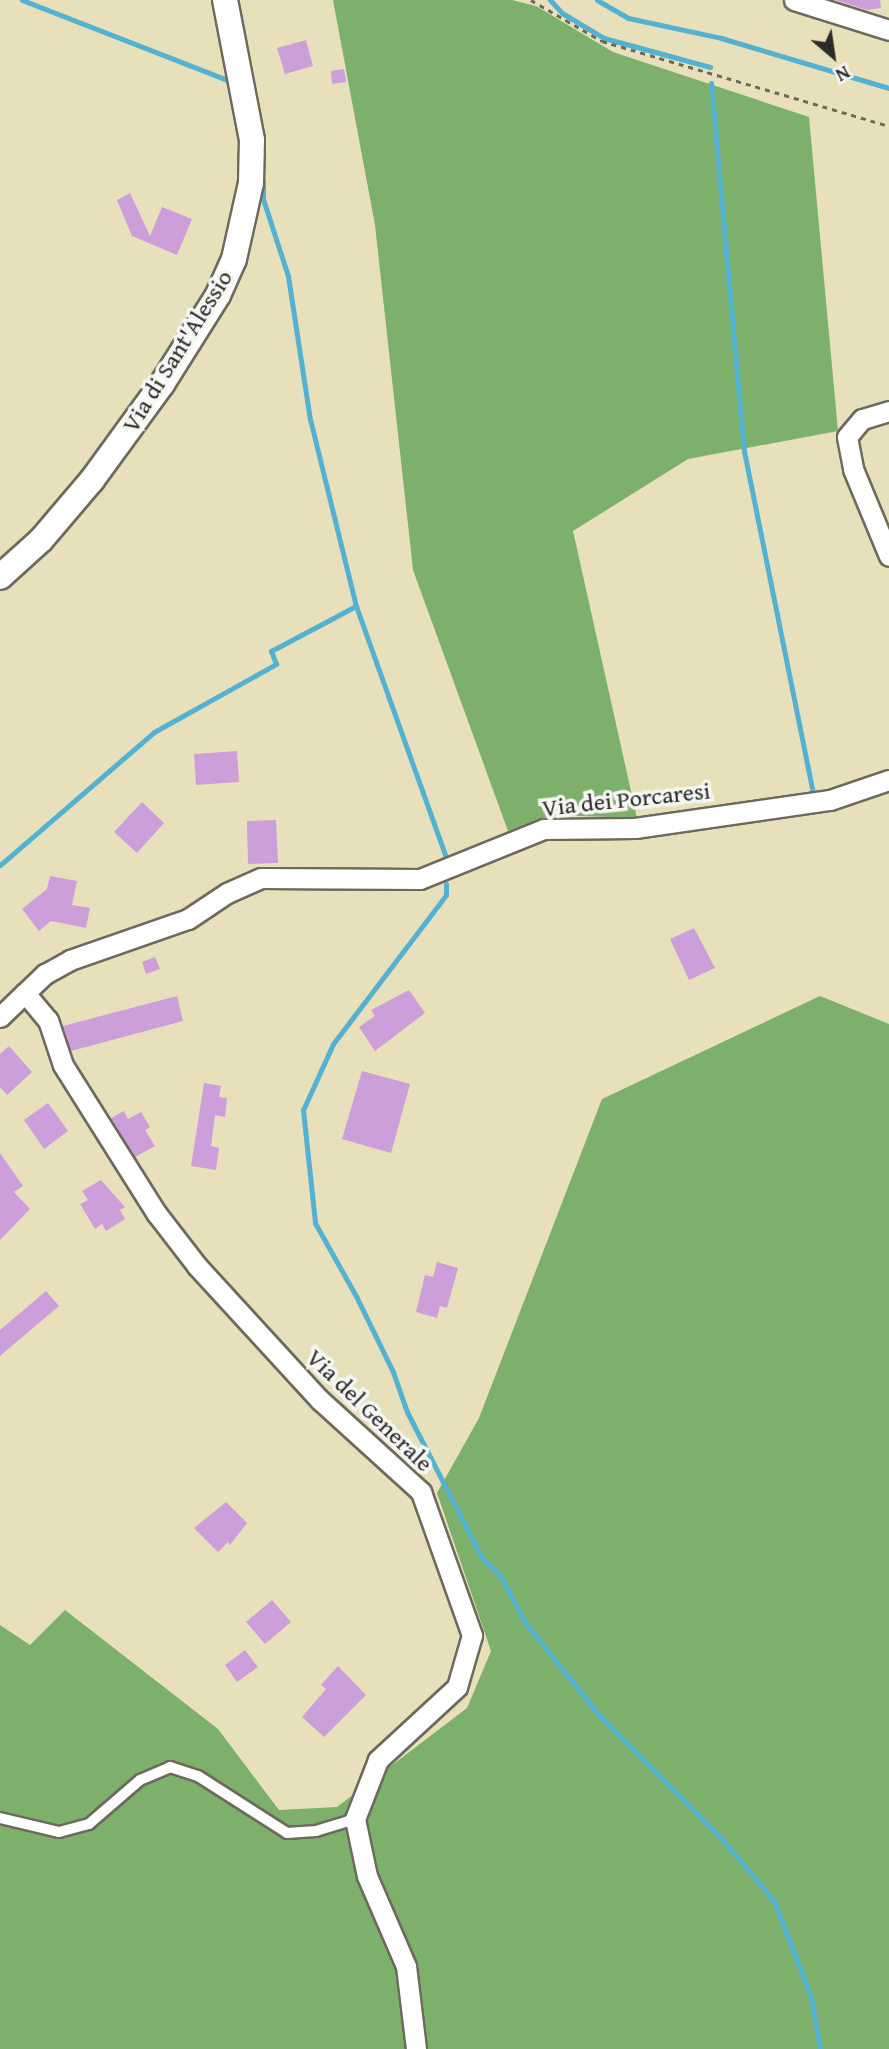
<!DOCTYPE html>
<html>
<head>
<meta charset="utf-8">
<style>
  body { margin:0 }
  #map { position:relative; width:889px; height:2049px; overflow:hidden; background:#e8e0bb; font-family:"Gentium Book Plus",serif }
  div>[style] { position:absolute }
  .forest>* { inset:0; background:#7cb06b }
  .stream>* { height:5px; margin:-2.5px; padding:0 2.5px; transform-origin:2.5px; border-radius:2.5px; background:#53b1d1 }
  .building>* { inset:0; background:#cc9fda }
  .path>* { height:2.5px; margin-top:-1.25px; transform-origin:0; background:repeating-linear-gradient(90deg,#6d6a5d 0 5px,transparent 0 10px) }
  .roads { filter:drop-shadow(2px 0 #6d6a5d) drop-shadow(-2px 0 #6d6a5d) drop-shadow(0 2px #6d6a5d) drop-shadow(0 -2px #6d6a5d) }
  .service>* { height:10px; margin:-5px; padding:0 5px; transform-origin:5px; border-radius:5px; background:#fff }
  .minor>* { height:19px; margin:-9.5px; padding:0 9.5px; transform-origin:9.5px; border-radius:9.5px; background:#fff }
  .tertiary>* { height:24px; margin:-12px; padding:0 12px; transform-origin:12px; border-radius:12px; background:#fff }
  span { translate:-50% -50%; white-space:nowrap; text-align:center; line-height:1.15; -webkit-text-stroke:7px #f6f6f2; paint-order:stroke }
  .street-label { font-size:24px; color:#2b2b2b }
  .north { position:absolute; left:798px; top:21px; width:70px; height:70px; -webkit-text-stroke:5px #f6f6f2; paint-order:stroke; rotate:151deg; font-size:19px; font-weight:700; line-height:28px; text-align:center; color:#2b2b2b }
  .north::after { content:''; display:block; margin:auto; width:24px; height:32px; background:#2b2b2b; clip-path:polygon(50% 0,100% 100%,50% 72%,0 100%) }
</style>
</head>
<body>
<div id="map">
  <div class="forest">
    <div style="clip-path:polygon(333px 0,512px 0,536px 6px,613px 52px,809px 117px,838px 431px,688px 459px,573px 531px,637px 818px,551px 815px,508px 831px,413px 570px,375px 225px)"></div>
    <div style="clip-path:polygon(820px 996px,889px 1024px,889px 2049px,0 2049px,0 1625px,30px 1645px,65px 1610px,218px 1729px,279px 1810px,337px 1807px,467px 1708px,491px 1651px,437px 1493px,479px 1418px,602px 1099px)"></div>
  </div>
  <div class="stream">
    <div style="left:22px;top:0;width:229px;rotate:21.3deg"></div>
    <div style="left:550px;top:0;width:18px;rotate:47deg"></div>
    <div style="left:562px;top:13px;width:49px;rotate:30.8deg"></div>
    <div style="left:604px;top:38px;width:110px;rotate:15.3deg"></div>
    <div style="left:597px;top:0;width:36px;rotate:30deg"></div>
    <div style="left:628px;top:18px;width:95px;rotate:12.1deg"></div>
    <div style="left:721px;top:38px;width:175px;rotate:16.6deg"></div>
    <div style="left:711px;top:83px;width:369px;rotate:84.9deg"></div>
    <div style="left:744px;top:451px;width:348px;rotate:78.6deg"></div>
    <div style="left:263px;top:180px;width:19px;rotate:90deg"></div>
    <div style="left:263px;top:199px;width:81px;rotate:72deg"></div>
    <div style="left:288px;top:276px;width:145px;rotate:81.3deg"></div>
    <div style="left:310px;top:419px;width:193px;rotate:76.2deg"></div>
    <div style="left:356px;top:606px;width:270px;rotate:70.3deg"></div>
    <div style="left:0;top:865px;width:203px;rotate:-40.8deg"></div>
    <div style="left:154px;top:732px;width:140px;rotate:-29.1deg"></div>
    <div style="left:276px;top:664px;width:14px;rotate:-111deg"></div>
    <div style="left:271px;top:651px;width:96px;rotate:-27.9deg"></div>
    <div style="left:446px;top:884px;width:11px;rotate:90deg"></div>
    <div style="left:446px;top:895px;width:187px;rotate:127.2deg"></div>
    <div style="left:333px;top:1044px;width:72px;rotate:114.4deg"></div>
    <div style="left:303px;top:1110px;width:114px;rotate:83.9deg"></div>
    <div style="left:315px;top:1223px;width:84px;rotate:60.7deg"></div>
    <div style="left:356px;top:1296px;width:85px;rotate:64deg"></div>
    <div style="left:393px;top:1372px;width:42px;rotate:70.7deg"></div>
    <div style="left:407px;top:1412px;width:164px;rotate:62.8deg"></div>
    <div style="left:482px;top:1558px;width:25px;rotate:43deg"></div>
    <div style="left:500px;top:1575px;width:53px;rotate:62deg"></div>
    <div style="left:525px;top:1622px;width:119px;rotate:51.5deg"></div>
    <div style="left:599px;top:1715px;width:175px;rotate:45.2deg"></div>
    <div style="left:722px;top:1839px;width:81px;rotate:50deg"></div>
    <div style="left:774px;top:1901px;width:103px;rotate:68.9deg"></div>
    <div style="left:811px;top:1997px;width:53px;rotate:80.2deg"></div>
  </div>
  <div class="building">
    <div style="clip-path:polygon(835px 0,880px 0,881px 8px,867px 10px)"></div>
    <div style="clip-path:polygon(306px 40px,313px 66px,285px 74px,277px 48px)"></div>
    <div style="clip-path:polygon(344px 69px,346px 82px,332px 84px,331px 71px)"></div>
    <div style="clip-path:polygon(130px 193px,150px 236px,162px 207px,192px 219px,177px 255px,132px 236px,117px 200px)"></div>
    <div style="clip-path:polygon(237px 751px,239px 782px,196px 785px,194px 754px)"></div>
    <div style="clip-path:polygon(142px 802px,164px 823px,137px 853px,114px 832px)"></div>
    <div style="clip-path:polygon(276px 820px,278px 863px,248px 864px,247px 821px)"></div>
    <div style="clip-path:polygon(50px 876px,77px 881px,72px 905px,90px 908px,86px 928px,51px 921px,39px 931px,22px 909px,47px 889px)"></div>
    <div style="clip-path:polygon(694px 928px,715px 968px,689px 980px,670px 939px)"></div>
    <div style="clip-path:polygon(155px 957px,160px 969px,146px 974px,142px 962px)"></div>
    <div style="clip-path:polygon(409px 990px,425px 1013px,375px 1051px,359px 1027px,375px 1016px,371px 1010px)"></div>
    <div style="clip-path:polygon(177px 996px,183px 1021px,71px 1051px,63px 1026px)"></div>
    <div style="clip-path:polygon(9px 1046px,32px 1072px,7px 1095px,0 1087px,0 1054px)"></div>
    <div style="clip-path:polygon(362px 1071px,410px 1084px,391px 1153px,342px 1139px)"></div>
    <div style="clip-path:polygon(204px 1083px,221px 1086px,219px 1097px,227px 1098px,225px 1117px,215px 1115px,211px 1146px,219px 1148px,216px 1170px,191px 1166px)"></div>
    <div style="clip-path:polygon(48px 1103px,68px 1131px,44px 1149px,24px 1120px)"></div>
    <div style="clip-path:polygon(124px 1111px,128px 1119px,141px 1112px,150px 1127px,145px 1130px,155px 1146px,135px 1157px,111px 1118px)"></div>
    <div style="clip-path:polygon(0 1153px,23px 1186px,14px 1192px,30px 1209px,0 1240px)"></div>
    <div style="clip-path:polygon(101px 1180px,125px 1207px,120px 1210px,125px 1219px,106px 1231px,102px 1224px,95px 1229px,80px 1204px,88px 1200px,82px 1191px)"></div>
    <div style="clip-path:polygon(437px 1262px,458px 1268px,447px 1308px,440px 1306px,437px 1318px,416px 1312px,425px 1275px,433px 1277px)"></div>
    <div style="clip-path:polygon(46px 1291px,59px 1306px,0 1356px,0 1330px)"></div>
    <div style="clip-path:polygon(226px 1502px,247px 1523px,230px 1545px,228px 1542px,218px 1552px,194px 1528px)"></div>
    <div style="clip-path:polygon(272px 1600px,291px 1622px,265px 1644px,246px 1622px)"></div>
    <div style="clip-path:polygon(245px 1650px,258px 1667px,237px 1682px,225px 1665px)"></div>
    <div style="clip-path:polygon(338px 1666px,366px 1695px,324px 1737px,302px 1717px,326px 1689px,321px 1685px)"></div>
  </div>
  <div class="path">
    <div style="left:531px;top:0;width:82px;rotate:30deg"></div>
    <div style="left:602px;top:41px;width:299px;rotate:16.5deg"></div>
  </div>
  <div class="roads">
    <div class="service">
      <div style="left:0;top:1818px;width:61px;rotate:13.3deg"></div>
      <div style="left:59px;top:1832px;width:31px;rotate:-15deg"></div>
      <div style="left:89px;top:1824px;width:67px;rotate:-40.8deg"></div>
      <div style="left:140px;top:1780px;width:33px;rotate:-23deg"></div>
      <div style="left:170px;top:1767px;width:29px;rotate:18deg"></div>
      <div style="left:198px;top:1776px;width:106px;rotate:32.6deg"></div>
      <div style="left:287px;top:1833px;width:29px;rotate:-4deg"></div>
      <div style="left:316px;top:1831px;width:41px;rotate:-17.1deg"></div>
    </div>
    <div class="minor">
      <div style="left:794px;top:0;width:100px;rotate:17.5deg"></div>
      <div style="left:889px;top:411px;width:28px;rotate:163deg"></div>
      <div style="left:862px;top:419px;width:23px;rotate:130deg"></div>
      <div style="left:847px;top:437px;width:33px;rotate:79deg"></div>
      <div style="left:853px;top:469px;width:94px;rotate:67.5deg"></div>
      <div style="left:25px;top:993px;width:28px;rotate:-44deg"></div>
      <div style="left:45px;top:974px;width:29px;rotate:-29deg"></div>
      <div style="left:70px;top:960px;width:125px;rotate:-19.2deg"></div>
      <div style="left:188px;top:919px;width:47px;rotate:-33.7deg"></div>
      <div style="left:227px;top:893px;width:37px;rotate:-24deg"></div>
      <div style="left:261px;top:878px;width:159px;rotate:0.4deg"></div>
      <div style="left:420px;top:879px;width:134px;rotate:-22deg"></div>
      <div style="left:544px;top:829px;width:91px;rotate:-0.6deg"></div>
      <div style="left:635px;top:828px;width:197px;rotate:-8.2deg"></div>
      <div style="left:830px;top:800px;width:62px;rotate:-18.7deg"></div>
      <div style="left:0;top:1017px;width:35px;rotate:-44deg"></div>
      <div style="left:25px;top:993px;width:35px;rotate:50deg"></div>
      <div style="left:48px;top:1020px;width:47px;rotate:71.6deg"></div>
      <div style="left:63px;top:1065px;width:176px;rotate:57.8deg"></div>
      <div style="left:157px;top:1214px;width:66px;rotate:52.4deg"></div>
      <div style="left:197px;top:1266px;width:182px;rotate:47.5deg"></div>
      <div style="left:320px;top:1400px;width:137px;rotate:42.3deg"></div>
      <div style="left:421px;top:1492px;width:152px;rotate:70.4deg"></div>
      <div style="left:472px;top:1635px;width:54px;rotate:106.1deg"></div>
      <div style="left:457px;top:1687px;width:108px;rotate:137.3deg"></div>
      <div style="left:378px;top:1760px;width:63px;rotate:111.3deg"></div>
      <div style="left:355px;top:1819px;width:58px;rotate:78.1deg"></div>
      <div style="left:367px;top:1876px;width:98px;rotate:66.6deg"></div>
      <div style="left:406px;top:1966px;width:84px;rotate:83.1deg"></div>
    </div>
    <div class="tertiary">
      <div style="left:0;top:577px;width:55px;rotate:-42.1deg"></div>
      <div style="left:41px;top:540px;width:79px;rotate:-49.6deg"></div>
      <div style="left:92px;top:480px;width:119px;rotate:-53.9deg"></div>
      <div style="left:162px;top:384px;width:105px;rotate:-57.8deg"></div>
      <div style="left:218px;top:295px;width:39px;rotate:-66deg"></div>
      <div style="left:234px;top:259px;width:78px;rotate:-77.4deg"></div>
      <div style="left:251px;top:183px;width:43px;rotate:-88.7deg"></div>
      <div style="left:252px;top:140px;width:143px;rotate:-100.9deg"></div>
    </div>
  </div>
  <div class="street-label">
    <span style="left:177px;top:351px;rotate:-58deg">Via di Sant'Alessio</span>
    <span style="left:626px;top:799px;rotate:-6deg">Via dei Porcaresi</span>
    <span style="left:370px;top:1410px;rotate:44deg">Via del Generale</span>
  </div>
  <div class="north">N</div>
</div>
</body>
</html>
